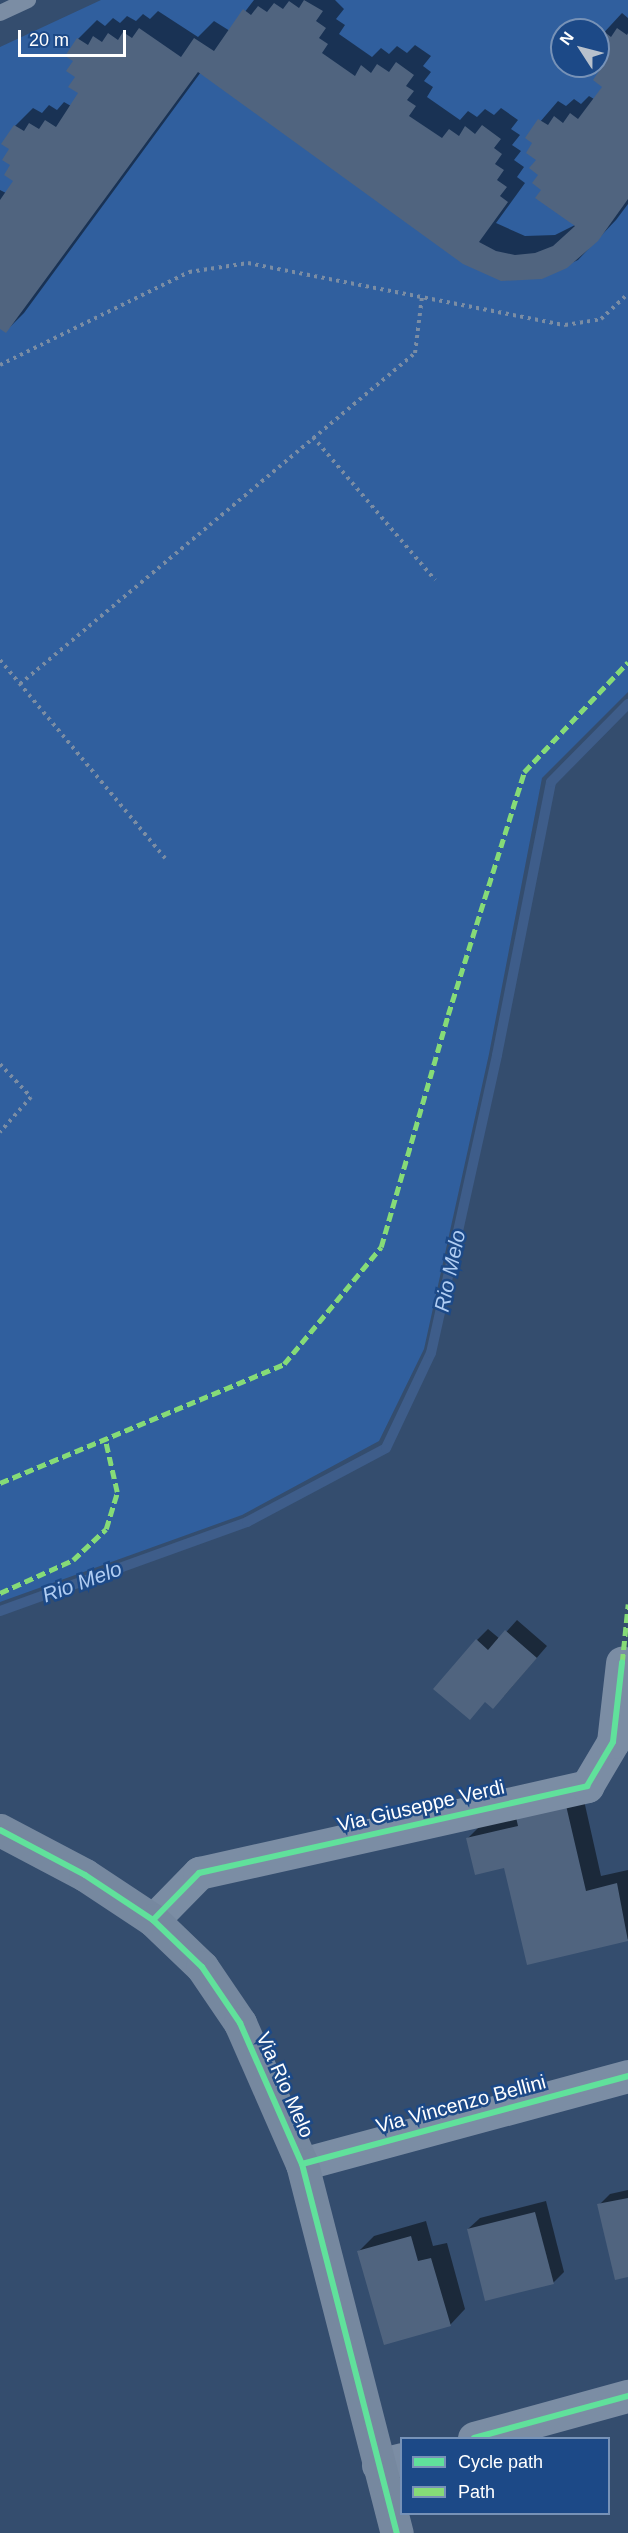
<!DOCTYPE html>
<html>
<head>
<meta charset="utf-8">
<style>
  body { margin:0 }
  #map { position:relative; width:628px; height:2533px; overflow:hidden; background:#344d6e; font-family:Helvetica,sans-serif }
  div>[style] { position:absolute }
  .green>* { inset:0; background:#305f9e }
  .shadow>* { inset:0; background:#0007 }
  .stream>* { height:10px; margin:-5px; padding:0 5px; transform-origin:5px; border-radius:5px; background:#3e5d8a }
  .building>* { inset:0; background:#50647f }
  .path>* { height:4px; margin-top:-2px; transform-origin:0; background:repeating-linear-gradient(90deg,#7b8da4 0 3px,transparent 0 7.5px) }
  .lane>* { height:16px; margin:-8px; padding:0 8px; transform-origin:8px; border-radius:8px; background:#7b8da4 }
  .street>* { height:33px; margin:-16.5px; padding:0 16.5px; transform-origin:16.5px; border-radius:16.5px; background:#7b8da4 }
  .secondary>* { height:33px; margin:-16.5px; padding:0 16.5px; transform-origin:16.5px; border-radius:16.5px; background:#76889f }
  .quiet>* { height:4.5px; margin-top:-2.25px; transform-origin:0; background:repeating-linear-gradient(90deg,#86db77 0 9px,transparent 0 13.5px) }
  .cycleway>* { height:6px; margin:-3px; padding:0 3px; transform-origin:3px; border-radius:3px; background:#60e19b }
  span { translate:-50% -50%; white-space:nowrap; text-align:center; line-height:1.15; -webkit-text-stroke:5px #1c4987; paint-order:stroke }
  .street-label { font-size:20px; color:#fff }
  .water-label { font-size:21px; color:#b0cdf3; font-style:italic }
  .legend { position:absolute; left:400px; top:2437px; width:210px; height:78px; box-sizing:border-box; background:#1c4987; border:2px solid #7792b7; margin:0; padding:8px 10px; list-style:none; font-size:18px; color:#fff }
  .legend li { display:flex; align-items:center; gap:12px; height:30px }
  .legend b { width:30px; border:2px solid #7792b7 }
  .north { position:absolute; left:550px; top:18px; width:60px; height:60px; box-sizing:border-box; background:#1c4987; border:2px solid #7792b7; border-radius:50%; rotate:306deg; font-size:16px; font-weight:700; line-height:24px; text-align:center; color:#fff }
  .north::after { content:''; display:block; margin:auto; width:21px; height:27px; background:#b8c1cc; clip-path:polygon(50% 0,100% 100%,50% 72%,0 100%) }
  .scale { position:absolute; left:18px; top:30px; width:108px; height:27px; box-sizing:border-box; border:3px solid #fff; border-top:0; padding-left:8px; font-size:18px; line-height:21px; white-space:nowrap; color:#fff; -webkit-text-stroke:4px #1c4987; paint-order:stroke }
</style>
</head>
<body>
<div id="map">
  <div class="green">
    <div style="clip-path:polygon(evenodd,101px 0,628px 0,628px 692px,542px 778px,489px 1054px,424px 1349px,379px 1441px,242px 1515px,0 1602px,0 47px,101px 0,562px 30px,598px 30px,598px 66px,562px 66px,562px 30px)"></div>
  </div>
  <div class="shadow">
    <div style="clip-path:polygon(254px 0,335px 0,344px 9px,336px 19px,345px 25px,339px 34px,372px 57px,381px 48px,389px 54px,397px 46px,407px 53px,415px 45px,431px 56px,423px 66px,431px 72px,424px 81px,433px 87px,427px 97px,460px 120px,468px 111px,477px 117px,485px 109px,494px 115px,501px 108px,518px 120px,511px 129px,520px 135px,512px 145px,521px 151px,514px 160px,524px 167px,517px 177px,525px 183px,496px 223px,525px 236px,555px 235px,575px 225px,543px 190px,534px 143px,527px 137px,558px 101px,566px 106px,574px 99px,581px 104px,589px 96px,594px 99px,604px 86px,602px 71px,595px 66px,598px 66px,598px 39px,622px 13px,628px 18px,628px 204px,616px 220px,578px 260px,541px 277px,501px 279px,201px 72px,24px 313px,6px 331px,0 327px,0 190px,6px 193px,15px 180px,11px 149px,15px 126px,33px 108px,42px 113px,49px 105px,57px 110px,64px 102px,71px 106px,80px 93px,75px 61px,78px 39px,97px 20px,105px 26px,113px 18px,120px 23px,127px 16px,136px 21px,143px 14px,150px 19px,158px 11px,198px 37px,214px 21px,230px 31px)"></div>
    <div style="clip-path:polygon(517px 1620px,547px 1646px,504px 1696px,477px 1640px,488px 1629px,500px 1639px)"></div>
    <div style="clip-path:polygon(581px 1787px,601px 1876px,628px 1870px,628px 1939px,528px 1963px,505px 1866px,467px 1839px,483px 1823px)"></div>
    <div style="clip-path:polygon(628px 2190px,628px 2275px,599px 2205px,610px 2194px)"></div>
    <div style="clip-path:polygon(546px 2201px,564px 2272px,553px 2283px,468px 2229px,480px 2218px)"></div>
    <div style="clip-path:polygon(426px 2221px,433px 2246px,447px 2243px,465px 2309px,450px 2325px,359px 2251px,374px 2236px)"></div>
  </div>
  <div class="stream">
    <div style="left:0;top:1611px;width:263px;rotate:-19.8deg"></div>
    <div style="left:247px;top:1522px;width:157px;rotate:-28deg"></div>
    <div style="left:386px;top:1448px;width:105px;rotate:-64.7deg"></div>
    <div style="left:431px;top:1353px;width:305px;rotate:-77.5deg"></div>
    <div style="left:497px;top:1055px;width:278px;rotate:-78.8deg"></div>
    <div style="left:551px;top:782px;width:110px;rotate:-45.4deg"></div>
  </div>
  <div class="building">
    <div style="clip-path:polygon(304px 0,323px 11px,316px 21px,326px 28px,319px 38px,328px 44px,322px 53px,355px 76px,361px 65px,371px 73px,377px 64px,389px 72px,396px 62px,414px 75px,406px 86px,414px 91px,407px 100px,416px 106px,409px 116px,442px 138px,449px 129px,459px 136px,465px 126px,475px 134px,482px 125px,501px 139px,494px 148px,502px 154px,495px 164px,504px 170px,497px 180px,507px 187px,500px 196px,508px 202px,479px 242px,496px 251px,515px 255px,535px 253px,553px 246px,575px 226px,535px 198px,541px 190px,532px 183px,538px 175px,529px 168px,536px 160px,526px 153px,532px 143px,525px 138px,538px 119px,548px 125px,554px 116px,563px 123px,570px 113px,578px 119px,602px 87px,593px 80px,599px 71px,592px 66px,598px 66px,598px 36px,602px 30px,611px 37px,617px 28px,627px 35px,628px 33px,628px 199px,598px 241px,567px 268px,542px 279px,501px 281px,463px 264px,198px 72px,6px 333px,0 329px,0 200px,13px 181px,4px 175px,10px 165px,2px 160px,9px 149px,1px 144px,14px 125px,24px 131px,29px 123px,39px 129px,45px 120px,56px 127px,78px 93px,68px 87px,75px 77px,66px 71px,73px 61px,65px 56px,77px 38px,88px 45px,93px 36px,102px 42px,108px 33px,118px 40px,123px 32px,132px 38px,139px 28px,181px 57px,194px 38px,214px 51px,243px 9px,251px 15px,258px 6px,267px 12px,274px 3px,283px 9px,289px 1px,299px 8px)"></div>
    <div style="clip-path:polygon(505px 1630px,537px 1658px,493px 1709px,485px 1702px,470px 1720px,433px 1689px,476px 1639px,488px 1650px)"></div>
    <div style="clip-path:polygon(565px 1801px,586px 1891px,617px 1883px,628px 1941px,527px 1965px,504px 1868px,475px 1875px,466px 1838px,518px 1826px,515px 1813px)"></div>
    <div style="clip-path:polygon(628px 2198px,628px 2277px,615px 2280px,597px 2204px)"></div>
    <div style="clip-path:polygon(535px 2212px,554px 2284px,485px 2301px,467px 2229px)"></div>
    <div style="clip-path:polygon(411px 2236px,418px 2261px,431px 2258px,451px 2326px,384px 2345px,357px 2251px)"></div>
  </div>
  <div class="path">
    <div style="left:0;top:365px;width:211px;rotate:-26.2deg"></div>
    <div style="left:189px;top:272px;width:60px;rotate:-8.7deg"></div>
    <div style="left:248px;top:263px;width:323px;rotate:11.1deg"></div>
    <div style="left:565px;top:325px;width:36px;rotate:-9deg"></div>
    <div style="left:601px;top:319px;width:37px;rotate:-43deg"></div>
    <div style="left:313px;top:437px;width:188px;rotate:49.5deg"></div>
    <div style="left:0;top:660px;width:258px;rotate:50.2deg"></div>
    <div style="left:20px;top:684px;width:515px;rotate:-39.96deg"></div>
    <div style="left:415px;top:353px;width:56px;rotate:-82.9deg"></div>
    <div style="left:0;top:1064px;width:45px;rotate:46.8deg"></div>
    <div style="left:31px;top:1097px;width:47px;rotate:131.5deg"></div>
  </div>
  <div class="lane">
    <div style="left:0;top:13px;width:31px;rotate:-25deg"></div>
  </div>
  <div class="street">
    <div style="left:153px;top:1920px;width:66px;rotate:-45.6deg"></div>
    <div style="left:199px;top:1873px;width:398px;rotate:-12.6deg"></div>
    <div style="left:587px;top:1786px;width:51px;rotate:-59.4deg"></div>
    <div style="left:613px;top:1742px;width:80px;rotate:-83.5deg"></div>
    <div style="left:302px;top:2164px;width:338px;rotate:-15.1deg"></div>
    <div style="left:474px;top:2438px;width:160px;rotate:-15.3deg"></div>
    <div style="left:378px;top:2465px;width:25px;rotate:-14deg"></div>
  </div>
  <div class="secondary">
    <div style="left:0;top:1830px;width:96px;rotate:27.9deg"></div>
    <div style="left:85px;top:1875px;width:82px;rotate:33.5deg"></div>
    <div style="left:153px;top:1920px;width:68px;rotate:43.8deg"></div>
    <div style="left:202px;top:1967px;width:68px;rotate:55.8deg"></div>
    <div style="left:240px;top:2023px;width:154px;rotate:66.3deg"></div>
    <div style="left:302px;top:2164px;width:381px;rotate:75.6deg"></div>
  </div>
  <div class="quiet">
    <div style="left:0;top:1483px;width:308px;rotate:-22.7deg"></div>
    <div style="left:284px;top:1364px;width:152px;rotate:-50.3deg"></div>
    <div style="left:381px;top:1247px;width:241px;rotate:-73.9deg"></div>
    <div style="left:448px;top:1015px;width:255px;rotate:-72.6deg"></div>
    <div style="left:524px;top:772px;width:151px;rotate:-46.6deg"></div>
    <div style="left:0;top:1593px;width:80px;rotate:-24.3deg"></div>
    <div style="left:73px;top:1560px;width:45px;rotate:-43.2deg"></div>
    <div style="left:106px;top:1529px;width:39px;rotate:-73deg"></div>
    <div style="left:117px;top:1492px;width:54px;rotate:-102.8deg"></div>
    <div style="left:622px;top:1663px;width:59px;rotate:-84.2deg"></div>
  </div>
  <div class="cycleway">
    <div style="left:0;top:1830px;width:96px;rotate:27.9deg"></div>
    <div style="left:85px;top:1875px;width:82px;rotate:33.5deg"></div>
    <div style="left:153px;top:1920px;width:68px;rotate:43.8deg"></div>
    <div style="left:202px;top:1967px;width:68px;rotate:55.8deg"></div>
    <div style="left:240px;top:2023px;width:154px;rotate:66.3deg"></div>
    <div style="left:302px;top:2164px;width:381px;rotate:75.6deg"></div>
    <div style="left:153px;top:1920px;width:66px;rotate:-45.6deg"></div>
    <div style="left:199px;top:1873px;width:398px;rotate:-12.6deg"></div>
    <div style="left:587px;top:1786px;width:51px;rotate:-59.4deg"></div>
    <div style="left:613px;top:1742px;width:80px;rotate:-83.5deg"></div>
    <div style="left:302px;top:2164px;width:338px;rotate:-15.1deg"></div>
    <div style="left:474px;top:2438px;width:160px;rotate:-15.3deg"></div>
  </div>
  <div class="street-label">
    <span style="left:421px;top:1806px;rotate:-13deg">Via Giuseppe Verdi</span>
    <span style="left:285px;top:2085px;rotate:66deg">Via Rio Melo</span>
    <span style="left:461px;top:2104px;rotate:-15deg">Via Vincenzo Bellini</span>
  </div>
  <div class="water-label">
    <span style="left:450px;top:1271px;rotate:-78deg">Rio Melo</span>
    <span style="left:82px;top:1582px;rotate:-20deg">Rio Melo</span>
  </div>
  <ul class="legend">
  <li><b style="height:8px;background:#60e19b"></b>Cycle path</li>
  <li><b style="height:8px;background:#86db77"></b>Path</li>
  </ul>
  <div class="north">N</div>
  <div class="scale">20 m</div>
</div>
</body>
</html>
